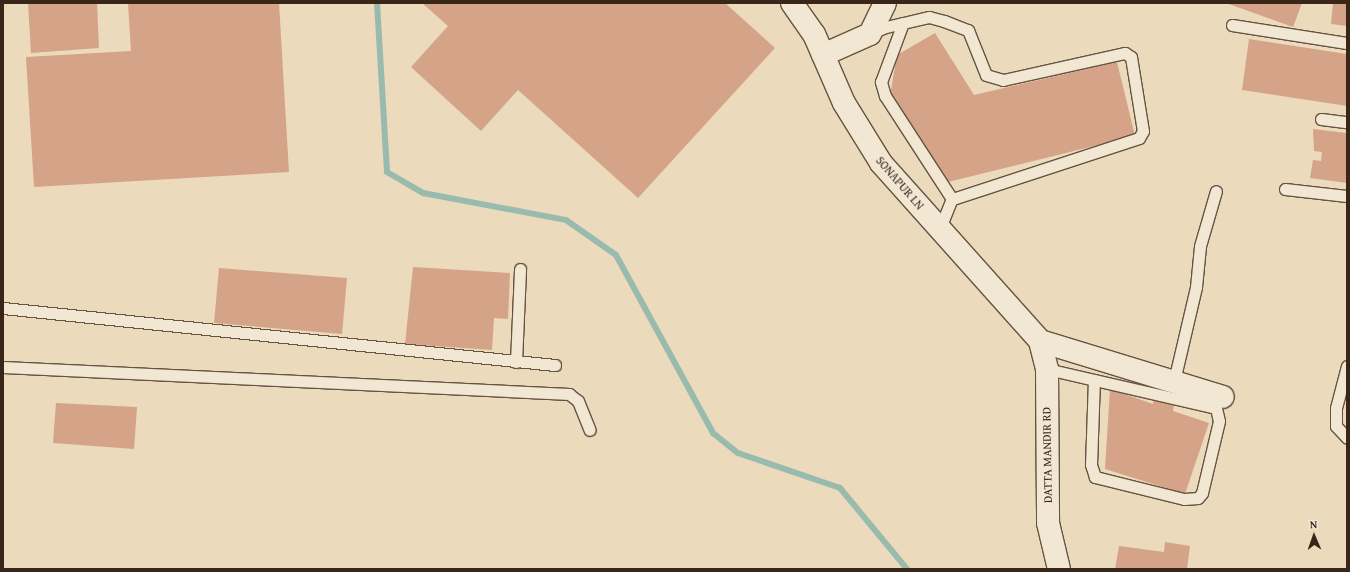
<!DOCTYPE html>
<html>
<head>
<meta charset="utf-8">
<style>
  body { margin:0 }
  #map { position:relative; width:1350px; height:572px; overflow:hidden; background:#ebdabc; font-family:"Gentium Book Plus",serif }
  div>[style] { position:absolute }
  .stream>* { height:6px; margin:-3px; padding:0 3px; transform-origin:3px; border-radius:3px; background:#99bbae }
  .building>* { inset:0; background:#d5a388 }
  .roads { filter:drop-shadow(1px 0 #665342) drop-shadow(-1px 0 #665342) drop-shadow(0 1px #665342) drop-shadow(0 -1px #665342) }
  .service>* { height:11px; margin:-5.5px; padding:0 5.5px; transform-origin:5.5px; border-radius:5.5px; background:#f2e7d3 }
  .minor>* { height:22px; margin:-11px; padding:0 11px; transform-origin:11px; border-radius:11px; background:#f2e7d3 }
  span { translate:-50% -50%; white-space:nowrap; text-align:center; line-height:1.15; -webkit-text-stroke:3.5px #f2e7d3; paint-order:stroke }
  .street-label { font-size:12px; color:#3a2619 }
  .frame { position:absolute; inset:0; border:4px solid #3a2619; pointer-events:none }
  .north { position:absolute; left:1294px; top:516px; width:40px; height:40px; -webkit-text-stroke:3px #f2e7d3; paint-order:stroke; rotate:358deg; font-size:11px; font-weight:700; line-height:16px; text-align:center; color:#3a2619 }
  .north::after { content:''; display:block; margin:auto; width:14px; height:18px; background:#3a2619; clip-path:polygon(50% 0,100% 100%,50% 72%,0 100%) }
</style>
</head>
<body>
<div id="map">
  <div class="stream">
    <div style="left:377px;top:3px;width:169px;rotate:86.6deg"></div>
    <div style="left:387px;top:172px;width:42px;rotate:30.3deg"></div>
    <div style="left:423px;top:193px;width:146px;rotate:10.7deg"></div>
    <div style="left:566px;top:220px;width:61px;rotate:35deg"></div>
    <div style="left:616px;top:255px;width:203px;rotate:61.4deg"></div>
    <div style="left:713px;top:433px;width:32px;rotate:39deg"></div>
    <div style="left:738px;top:453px;width:108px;rotate:18.9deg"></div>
    <div style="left:840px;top:488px;width:105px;rotate:50.4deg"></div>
  </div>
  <div class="building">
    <div style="clip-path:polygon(28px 3px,97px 3px,99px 48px,31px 53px)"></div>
    <div style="clip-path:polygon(128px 3px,279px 3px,289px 172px,34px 187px,26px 57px,131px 51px)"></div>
    <div style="clip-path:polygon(422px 3px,725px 3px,775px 48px,638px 198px,518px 90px,481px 131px,411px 67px,448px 26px)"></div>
    <div style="clip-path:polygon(1226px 3px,1302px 3px,1293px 27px)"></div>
    <div style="clip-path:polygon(1333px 3px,1347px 3px,1347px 26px,1331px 24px)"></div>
    <div style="clip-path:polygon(935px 33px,974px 95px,1117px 62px,1135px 136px,948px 182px,890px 96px,897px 55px)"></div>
    <div style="clip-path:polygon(1249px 39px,1347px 54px,1347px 106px,1242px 90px)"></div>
    <div style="clip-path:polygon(1313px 129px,1347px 133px,1347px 183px,1310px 178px,1313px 160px,1321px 161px,1322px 152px,1314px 151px)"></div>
    <div style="clip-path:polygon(413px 267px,510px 273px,508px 319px,494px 318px,492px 350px,405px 344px)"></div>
    <div style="clip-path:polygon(219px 268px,347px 278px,342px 334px,214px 323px)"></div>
    <div style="clip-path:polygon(1110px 389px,1153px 404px,1154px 398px,1174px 405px,1173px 411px,1209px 423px,1185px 494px,1105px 469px)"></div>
    <div style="clip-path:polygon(56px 403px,137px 407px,134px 449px,53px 443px)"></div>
    <div style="clip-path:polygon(1165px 542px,1190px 546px,1187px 569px,1115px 569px,1119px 546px,1164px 552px)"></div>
  </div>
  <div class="roads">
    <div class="service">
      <div style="left:1232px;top:25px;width:116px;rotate:8.9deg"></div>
      <div style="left:873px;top:32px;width:14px;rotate:-21deg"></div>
      <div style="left:886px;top:27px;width:17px;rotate:-13deg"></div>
      <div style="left:903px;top:23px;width:27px;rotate:-13deg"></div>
      <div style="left:929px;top:17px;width:16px;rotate:15deg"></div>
      <div style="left:944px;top:21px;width:26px;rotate:21deg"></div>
      <div style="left:968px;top:30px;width:48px;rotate:68.2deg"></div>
      <div style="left:986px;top:75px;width:18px;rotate:16deg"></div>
      <div style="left:1003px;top:80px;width:125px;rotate:-12.5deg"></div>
      <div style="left:1125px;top:53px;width:7px;rotate:34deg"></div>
      <div style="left:1131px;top:57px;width:75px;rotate:80.8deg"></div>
      <div style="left:1143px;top:131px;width:8px;rotate:120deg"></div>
      <div style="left:1139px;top:138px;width:197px;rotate:161.9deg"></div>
      <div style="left:952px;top:199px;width:123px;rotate:-123deg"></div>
      <div style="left:885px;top:96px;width:15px;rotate:-106deg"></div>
      <div style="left:881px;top:82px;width:63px;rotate:-69.6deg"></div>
      <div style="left:1321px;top:119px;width:26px;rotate:7deg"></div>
      <div style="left:1285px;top:189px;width:62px;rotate:6.4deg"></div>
      <div style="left:940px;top:228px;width:31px;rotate:-68deg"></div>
      <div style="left:3px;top:308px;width:555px;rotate:5.9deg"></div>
      <div style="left:516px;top:362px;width:93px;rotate:-87.5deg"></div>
      <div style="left:1347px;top:366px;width:43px;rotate:104.7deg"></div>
      <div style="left:1336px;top:408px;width:18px;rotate:90deg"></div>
      <div style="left:1336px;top:426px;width:16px;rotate:47deg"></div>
      <div style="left:3px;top:367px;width:567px;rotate:2.73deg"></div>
      <div style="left:569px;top:394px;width:11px;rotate:38deg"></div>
      <div style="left:578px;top:401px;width:31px;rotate:68deg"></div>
      <div style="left:1047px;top:369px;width:173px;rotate:13deg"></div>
      <div style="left:1216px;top:408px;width:13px;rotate:77deg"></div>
      <div style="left:1219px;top:421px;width:74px;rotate:103.3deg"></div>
      <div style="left:1202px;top:493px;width:6px;rotate:129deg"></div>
      <div style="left:1198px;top:498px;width:14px;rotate:176deg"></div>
      <div style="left:1184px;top:499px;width:92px;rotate:-166.1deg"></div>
      <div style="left:1095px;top:477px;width:13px;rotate:-108deg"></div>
      <div style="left:1091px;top:465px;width:85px;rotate:-88deg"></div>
      <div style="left:1174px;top:381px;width:97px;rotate:-76.8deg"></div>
      <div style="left:1196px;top:287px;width:41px;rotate:-84.4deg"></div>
      <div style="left:1200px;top:246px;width:57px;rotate:-73.8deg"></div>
    </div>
    <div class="minor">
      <div style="left:792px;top:3px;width:38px;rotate:55deg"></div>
      <div style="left:814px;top:34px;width:75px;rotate:66.5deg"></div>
      <div style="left:844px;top:103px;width:70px;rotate:58.3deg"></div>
      <div style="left:881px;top:163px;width:239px;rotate:48.2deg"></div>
      <div style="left:1040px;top:341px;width:29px;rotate:76deg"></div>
      <div style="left:1047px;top:369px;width:154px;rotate:89.6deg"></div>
      <div style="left:1048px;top:523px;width:47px;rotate:76.6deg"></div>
      <div style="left:823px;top:55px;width:51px;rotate:-24.1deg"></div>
      <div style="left:870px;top:34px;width:34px;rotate:-64deg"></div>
      <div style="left:1040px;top:341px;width:191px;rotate:17deg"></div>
    </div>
  </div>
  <div class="street-label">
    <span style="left:900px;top:183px;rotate:49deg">SONAPUR LN</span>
    <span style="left:1047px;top:455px;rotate:-91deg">DATTA MANDIR RD</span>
  </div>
  <div class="frame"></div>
  <div class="north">N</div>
</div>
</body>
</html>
